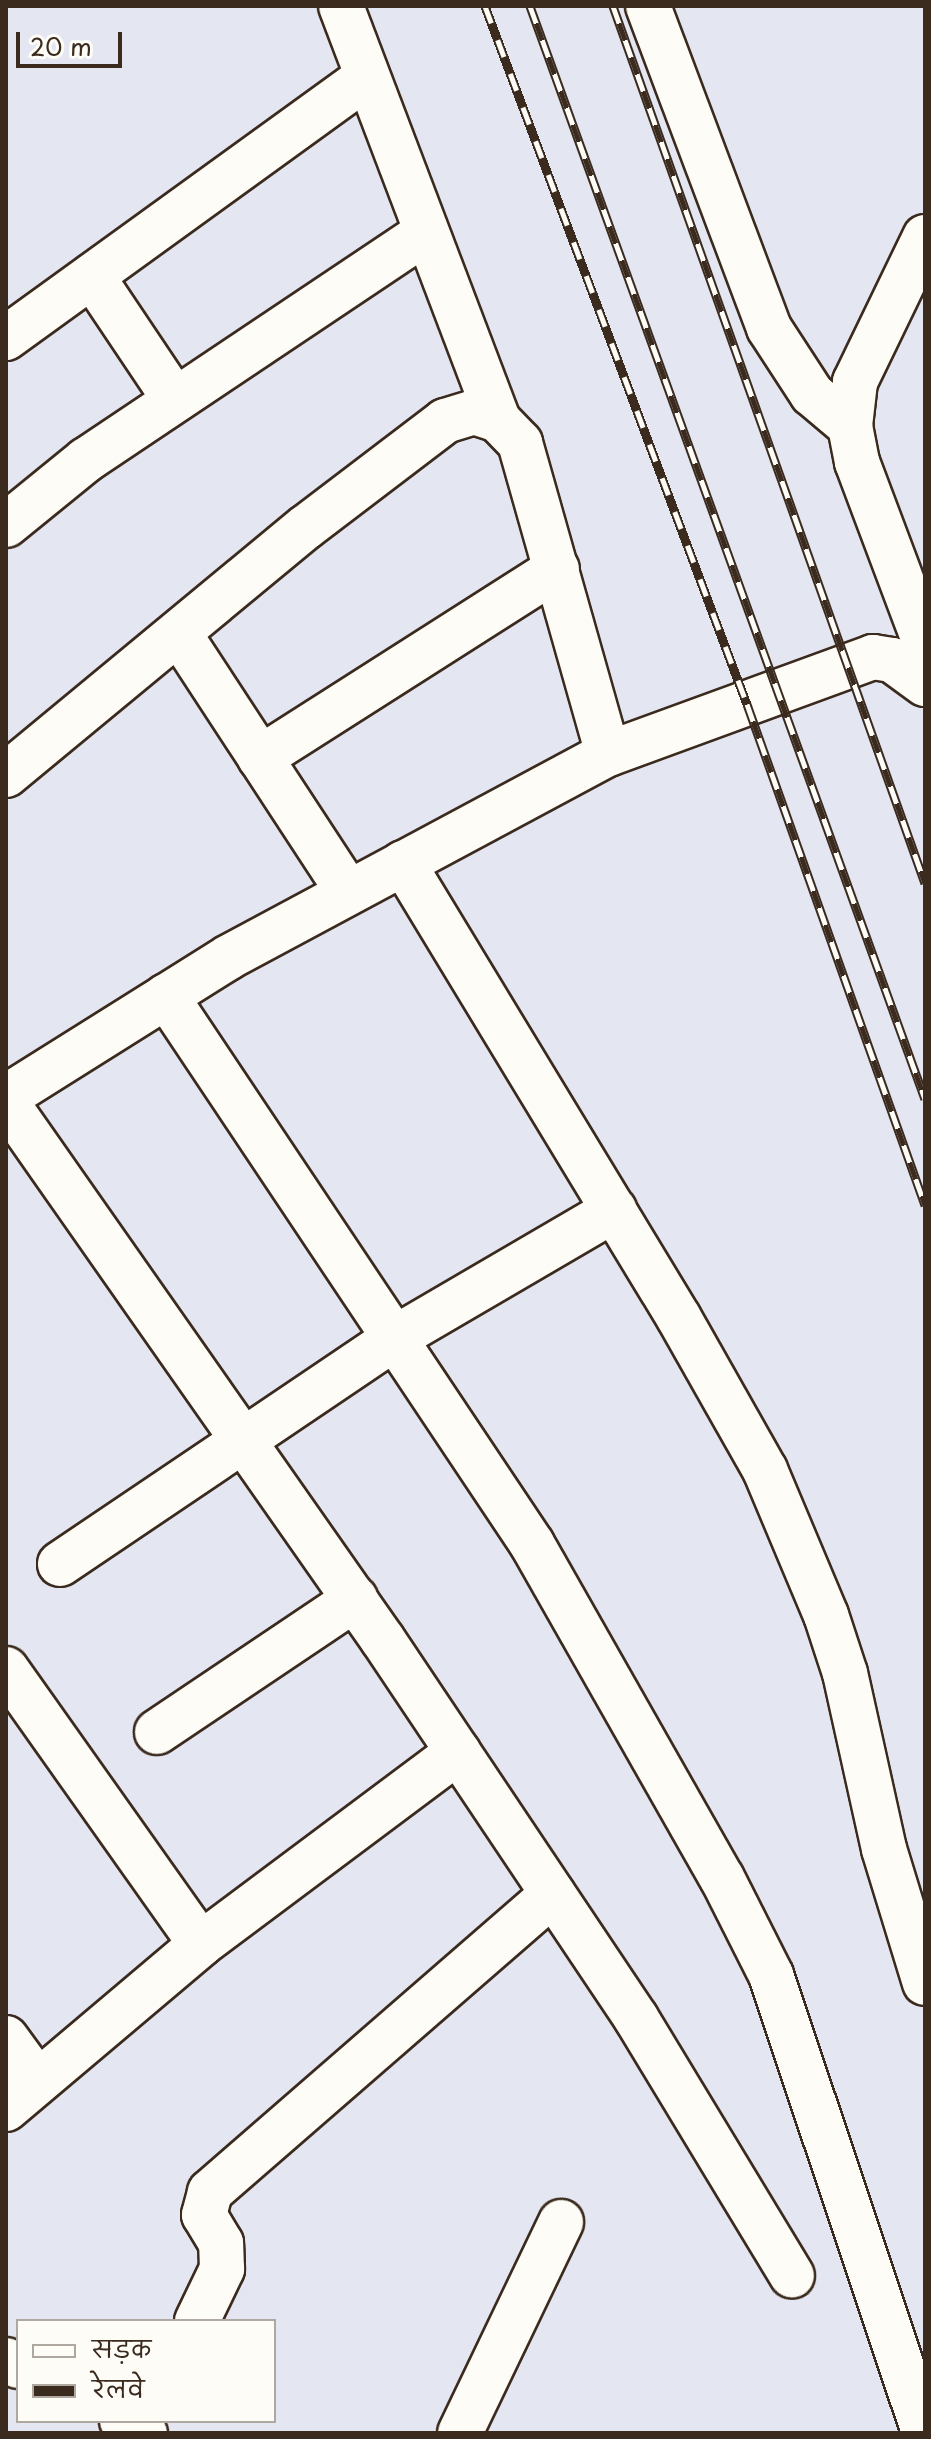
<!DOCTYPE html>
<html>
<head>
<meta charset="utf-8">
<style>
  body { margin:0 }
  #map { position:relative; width:931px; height:2439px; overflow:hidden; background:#e4e6f1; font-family:"Playpen Sans","Playpen Sans Deva",sans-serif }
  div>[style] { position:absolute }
  .roads { filter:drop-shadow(2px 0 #3b2a1e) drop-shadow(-2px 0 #3b2a1e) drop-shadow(0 2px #3b2a1e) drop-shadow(0 -2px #3b2a1e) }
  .minor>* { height:44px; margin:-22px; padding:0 22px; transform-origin:22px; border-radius:22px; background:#fdfcf7 }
  .rail>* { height:9px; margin-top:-4.5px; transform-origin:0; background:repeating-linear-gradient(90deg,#fdfcf7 0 18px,#3b2a1e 0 36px); box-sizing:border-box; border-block:2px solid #3b2a1e }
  span { translate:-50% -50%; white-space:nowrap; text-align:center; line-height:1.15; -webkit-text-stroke:8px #fdfcf7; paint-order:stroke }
  .frame { position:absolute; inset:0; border:8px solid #3b2a1e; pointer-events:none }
  .legend { position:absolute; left:16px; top:2319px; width:260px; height:104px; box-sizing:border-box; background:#fdfcf7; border:2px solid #afa8a0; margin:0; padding:10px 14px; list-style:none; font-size:24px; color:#3b2a1e }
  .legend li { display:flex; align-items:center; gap:16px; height:40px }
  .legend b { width:40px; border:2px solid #afa8a0 }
  .scale { position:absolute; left:16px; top:32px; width:106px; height:36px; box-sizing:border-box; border:4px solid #3b2a1e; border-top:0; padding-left:10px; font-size:24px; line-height:28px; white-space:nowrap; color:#3b2a1e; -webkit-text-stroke:6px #fdfcf7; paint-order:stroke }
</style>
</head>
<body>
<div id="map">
  <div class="roads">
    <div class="minor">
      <div style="left:341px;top:6px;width:443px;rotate:69.2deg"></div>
      <div style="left:648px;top:6px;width:344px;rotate:69.4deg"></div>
      <div style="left:769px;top:328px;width:79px;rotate:56.9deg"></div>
      <div style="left:812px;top:394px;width:50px;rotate:40.1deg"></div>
      <div style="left:925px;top:237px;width:161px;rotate:115.8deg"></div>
      <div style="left:855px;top:382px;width:44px;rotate:96.5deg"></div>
      <div style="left:850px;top:426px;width:37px;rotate:79deg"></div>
      <div style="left:857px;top:462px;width:193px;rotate:69.4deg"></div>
      <div style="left:92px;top:276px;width:149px;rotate:56.2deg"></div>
      <div style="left:6px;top:338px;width:443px;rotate:-35.9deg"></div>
      <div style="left:6px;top:525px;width:103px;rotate:-39.1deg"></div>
      <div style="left:86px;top:460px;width:409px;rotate:-33.8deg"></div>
      <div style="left:180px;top:635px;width:307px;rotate:56.8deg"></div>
      <div style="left:260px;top:758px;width:352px;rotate:-32.5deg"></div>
      <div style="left:6px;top:775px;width:389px;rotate:-39.6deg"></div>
      <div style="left:306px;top:527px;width:175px;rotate:-37.3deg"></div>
      <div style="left:445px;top:421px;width:30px;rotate:-17deg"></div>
      <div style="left:474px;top:412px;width:25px;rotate:18deg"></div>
      <div style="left:498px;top:420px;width:32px;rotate:46deg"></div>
      <div style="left:520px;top:443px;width:323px;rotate:74.2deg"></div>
      <div style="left:403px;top:863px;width:532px;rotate:58.76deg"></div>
      <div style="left:679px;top:1318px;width:175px;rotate:60.5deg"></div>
      <div style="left:765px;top:1470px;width:157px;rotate:67.2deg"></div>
      <div style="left:826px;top:1615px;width:61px;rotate:71.9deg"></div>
      <div style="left:845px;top:1673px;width:180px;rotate:77.5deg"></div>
      <div style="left:884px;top:1849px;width:140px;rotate:73deg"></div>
      <div style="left:166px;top:996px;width:659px;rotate:56.26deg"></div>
      <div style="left:532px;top:1544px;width:384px;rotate:60.4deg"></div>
      <div style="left:722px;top:1878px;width:109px;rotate:63.2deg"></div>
      <div style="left:771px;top:1975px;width:483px;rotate:71.5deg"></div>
      <div style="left:6px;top:1097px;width:263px;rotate:-32.1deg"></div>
      <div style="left:229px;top:957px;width:430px;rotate:-28.2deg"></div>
      <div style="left:608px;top:754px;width:282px;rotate:-20.1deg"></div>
      <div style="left:873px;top:657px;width:19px;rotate:9deg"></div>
      <div style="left:892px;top:660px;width:41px;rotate:36deg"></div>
      <div style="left:6px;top:1102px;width:657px;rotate:54.98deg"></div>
      <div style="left:383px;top:1640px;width:455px;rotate:56.2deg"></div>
      <div style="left:636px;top:2018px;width:301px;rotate:58.8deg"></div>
      <div style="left:60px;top:1564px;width:404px;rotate:-34deg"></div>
      <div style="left:395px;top:1338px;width:254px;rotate:-30.3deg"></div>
      <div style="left:6px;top:1669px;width:337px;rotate:54.7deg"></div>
      <div style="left:157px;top:1732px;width:239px;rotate:-33.9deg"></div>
      <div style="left:6px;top:2038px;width:51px;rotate:53.8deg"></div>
      <div style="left:6px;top:2109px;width:255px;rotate:-40.2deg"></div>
      <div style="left:201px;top:1944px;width:321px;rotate:-36.8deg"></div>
      <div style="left:197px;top:2321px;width:58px;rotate:-64.3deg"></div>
      <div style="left:222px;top:2269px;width:26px;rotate:-92deg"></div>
      <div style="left:221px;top:2243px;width:33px;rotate:-121deg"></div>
      <div style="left:204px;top:2215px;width:24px;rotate:-75deg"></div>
      <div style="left:210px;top:2192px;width:454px;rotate:-41deg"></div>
      <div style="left:6px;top:2360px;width:13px;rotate:27deg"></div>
      <div style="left:122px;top:2421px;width:26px;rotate:28deg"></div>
      <div style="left:460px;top:2433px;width:234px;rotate:-64.4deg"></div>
    </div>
  </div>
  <div class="rail">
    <div style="left:485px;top:6px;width:746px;rotate:69.43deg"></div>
    <div style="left:747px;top:704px;width:532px;rotate:70.44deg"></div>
    <div style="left:530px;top:6px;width:1162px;rotate:70.13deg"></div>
    <div style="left:613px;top:6px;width:931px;rotate:70.42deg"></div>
  </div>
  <div class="frame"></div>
  <ul class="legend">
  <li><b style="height:10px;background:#fdfcf7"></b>सड़क</li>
  <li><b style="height:10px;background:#3b2a1e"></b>रेलवे</li>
  </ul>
  <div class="scale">20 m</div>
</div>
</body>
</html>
